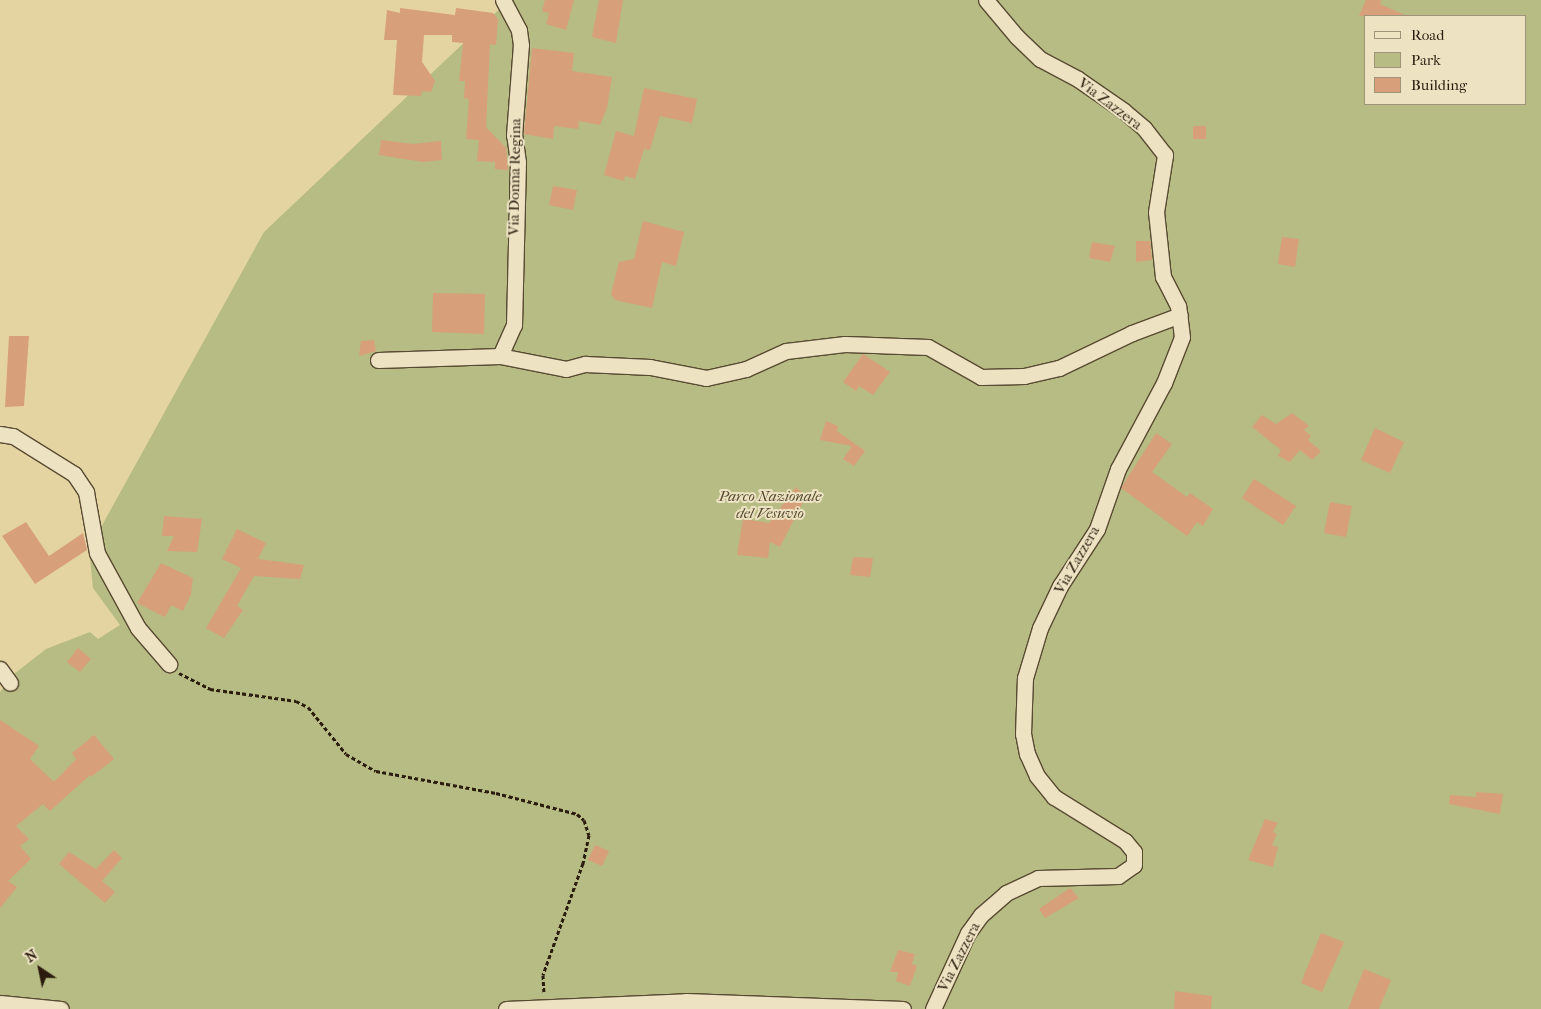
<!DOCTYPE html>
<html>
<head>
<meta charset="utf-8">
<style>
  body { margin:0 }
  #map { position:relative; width:1541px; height:1009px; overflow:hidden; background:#e4d4a2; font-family:"IM FELL French Canon",serif }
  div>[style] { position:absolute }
  .green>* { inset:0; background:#b6bc83 }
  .building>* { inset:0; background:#d89f7b }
  .path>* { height:3px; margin-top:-1.5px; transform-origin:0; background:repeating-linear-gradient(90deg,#2b1c0d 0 4px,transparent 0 6.5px) }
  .roads { filter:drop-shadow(1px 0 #594a32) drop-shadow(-1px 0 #594a32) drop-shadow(0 1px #594a32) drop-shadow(0 -1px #594a32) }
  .street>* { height:15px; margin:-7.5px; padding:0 7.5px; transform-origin:7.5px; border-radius:7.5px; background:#ede3c3 }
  span { translate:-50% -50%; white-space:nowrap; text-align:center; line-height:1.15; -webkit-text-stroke:4px #ede3c3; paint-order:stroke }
  .street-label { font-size:15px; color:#2b1c0d }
  .park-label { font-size:15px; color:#554c30; font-style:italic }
  .legend { position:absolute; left:1364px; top:15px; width:162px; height:90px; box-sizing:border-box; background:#ede3c3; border:1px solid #9f937a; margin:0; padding:6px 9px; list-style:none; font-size:15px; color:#2b1c0d }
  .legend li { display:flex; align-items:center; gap:10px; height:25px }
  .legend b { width:25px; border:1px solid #9f937a }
  .north { position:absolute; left:15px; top:944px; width:50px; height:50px; -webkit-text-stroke:4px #ede3c3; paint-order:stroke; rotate:326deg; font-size:14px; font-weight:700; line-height:20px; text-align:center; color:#2b1c0d }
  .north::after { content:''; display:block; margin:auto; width:18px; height:22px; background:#2b1c0d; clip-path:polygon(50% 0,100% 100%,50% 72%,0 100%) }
</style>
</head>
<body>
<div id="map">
  <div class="green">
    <div style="clip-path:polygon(evenodd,509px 0,1541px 0,1541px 1009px,0 1009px,0 692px,14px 674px,46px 649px,90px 632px,98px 639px,120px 625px,93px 588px,89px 549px,264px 232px,509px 0,1365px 16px,1525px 16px,1525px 104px,1365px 104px,1365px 16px)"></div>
  </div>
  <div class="building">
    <div style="clip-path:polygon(545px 0,574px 0,566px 30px,546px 24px,549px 13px,542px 11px)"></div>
    <div style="clip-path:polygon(599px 0,623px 0,616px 43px,592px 37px)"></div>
    <div style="clip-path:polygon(1366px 0,1381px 0,1380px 4px,1407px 16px,1359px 16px)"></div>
    <div style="clip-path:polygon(400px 8px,455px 15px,456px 8px,493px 13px,498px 19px,496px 45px,490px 44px,486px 127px,506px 148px,508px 170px,495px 169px,495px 162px,477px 161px,479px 140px,466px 139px,469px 99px,464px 98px,465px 81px,459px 81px,463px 43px,452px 42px,452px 35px,424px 35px,422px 62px,435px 81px,431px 92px,422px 91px,421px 96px,393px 95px,397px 40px,384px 40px,387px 10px,400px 13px)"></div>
    <div style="clip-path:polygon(532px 48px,574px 53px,572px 71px,612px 77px,607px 108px,600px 125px,579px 121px,578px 129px,554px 126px,553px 139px,524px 134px)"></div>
    <div style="clip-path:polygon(644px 88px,697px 99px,692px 123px,660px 116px,650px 150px,644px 149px,635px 179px,625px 176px,624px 181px,604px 175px,616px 131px,634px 136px)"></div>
    <div style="clip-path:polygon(1193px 126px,1206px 126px,1206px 139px,1193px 139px)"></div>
    <div style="clip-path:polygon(381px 140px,413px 144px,441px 141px,442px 160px,423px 162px,379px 155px)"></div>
    <div style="clip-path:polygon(553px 186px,577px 190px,573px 210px,549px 205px)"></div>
    <div style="clip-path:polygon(643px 221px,684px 232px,676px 266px,662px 262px,652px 308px,615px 300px,611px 294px,619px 262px,634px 259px)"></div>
    <div style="clip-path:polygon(1282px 237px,1299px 239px,1295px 267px,1278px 264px)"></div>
    <div style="clip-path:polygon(1136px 241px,1150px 241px,1152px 260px,1136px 262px)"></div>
    <div style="clip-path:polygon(1092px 242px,1115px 246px,1110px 262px,1089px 258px)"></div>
    <div style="clip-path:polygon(433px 293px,485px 294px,484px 334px,432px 332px)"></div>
    <div style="clip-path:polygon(9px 336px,29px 336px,24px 406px,5px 407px)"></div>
    <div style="clip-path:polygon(374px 340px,376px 351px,359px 356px,361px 341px)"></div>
    <div style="clip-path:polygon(863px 354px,890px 372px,873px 395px,859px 386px,856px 391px,843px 382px)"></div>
    <div style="clip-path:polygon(1292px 413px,1309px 426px,1304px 430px,1311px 436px,1308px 440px,1321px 451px,1312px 460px,1300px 450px,1290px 462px,1278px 456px,1281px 450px,1252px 427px,1262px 415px,1276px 424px)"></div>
    <div style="clip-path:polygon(826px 421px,838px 426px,837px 431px,865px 451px,854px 466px,843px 459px,852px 446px,820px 440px)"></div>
    <div style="clip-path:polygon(1375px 428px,1404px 442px,1390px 473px,1361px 460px)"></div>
    <div style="clip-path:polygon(1156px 433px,1172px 444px,1152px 472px,1187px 497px,1190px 493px,1213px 509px,1203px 526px,1197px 522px,1187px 536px,1121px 488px)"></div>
    <div style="clip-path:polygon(1254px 479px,1296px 506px,1283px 525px,1242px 498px)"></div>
    <div style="clip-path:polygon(796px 487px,806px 496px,780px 547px,770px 542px,768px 558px,737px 555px,743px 519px,769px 523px)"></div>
    <div style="clip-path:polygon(1330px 502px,1352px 506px,1346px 537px,1324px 533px)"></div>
    <div style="clip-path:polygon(164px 516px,202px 519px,197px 552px,167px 551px,174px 536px,162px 536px)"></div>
    <div style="clip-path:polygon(26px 522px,49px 556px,83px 533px,87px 550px,35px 584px,2px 536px)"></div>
    <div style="clip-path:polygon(237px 529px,266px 543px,258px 559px,304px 565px,300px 579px,254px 576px,237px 606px,243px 610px,224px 638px,206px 628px,241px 568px,222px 559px)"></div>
    <div style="clip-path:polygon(853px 557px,873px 558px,870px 577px,850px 575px)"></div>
    <div style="clip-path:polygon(161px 563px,193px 578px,191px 594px,183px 611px,171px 605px,165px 617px,137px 603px)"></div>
    <div style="clip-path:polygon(78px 648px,91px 659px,80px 672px,67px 662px)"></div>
    <div style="clip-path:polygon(0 720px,39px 746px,30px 759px,54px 782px,76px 759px,72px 753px,94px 735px,114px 759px,91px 777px,90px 775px,50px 811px,43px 804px,16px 826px,29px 839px,20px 846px,31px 859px,8px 881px,17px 887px,0 908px)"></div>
    <div style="clip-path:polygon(1476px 792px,1503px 794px,1500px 814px,1449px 804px,1450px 795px,1476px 797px)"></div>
    <div style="clip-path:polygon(1265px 819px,1278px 823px,1273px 832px,1277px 834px,1272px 845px,1278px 847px,1273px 867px,1248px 860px)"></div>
    <div style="clip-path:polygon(595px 845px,609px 851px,602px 866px,588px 860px)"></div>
    <div style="clip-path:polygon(114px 850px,122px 858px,102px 881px,115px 892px,105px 903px,59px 864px,69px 852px,96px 869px)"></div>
    <div style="clip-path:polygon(1070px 888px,1079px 898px,1045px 918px,1039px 909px)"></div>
    <div style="clip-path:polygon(1321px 933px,1344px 942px,1322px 992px,1301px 983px)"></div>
    <div style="clip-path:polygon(898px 950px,915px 954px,912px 964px,917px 966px,910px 986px,896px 981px,898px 972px,890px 972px)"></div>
    <div style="clip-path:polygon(1364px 969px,1391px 980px,1379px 1009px,1348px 1009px)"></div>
    <div style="clip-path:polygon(1175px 991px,1212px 996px,1211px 1009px,1174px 1009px)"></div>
  </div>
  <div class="path">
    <div style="left:179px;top:673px;width:35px;rotate:27deg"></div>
    <div style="left:210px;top:689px;width:87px;rotate:7.9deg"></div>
    <div style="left:296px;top:701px;width:13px;rotate:27deg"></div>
    <div style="left:308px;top:707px;width:60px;rotate:51deg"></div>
    <div style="left:346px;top:754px;width:34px;rotate:30deg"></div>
    <div style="left:376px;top:771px;width:122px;rotate:10.4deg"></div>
    <div style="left:496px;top:793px;width:84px;rotate:14.5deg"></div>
    <div style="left:577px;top:814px;width:9px;rotate:41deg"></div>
    <div style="left:584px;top:820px;width:16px;rotate:72deg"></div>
    <div style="left:589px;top:835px;width:29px;rotate:102deg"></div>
    <div style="left:583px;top:863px;width:119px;rotate:109.7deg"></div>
    <div style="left:543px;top:975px;width:17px;rotate:87deg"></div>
  </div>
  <div class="roads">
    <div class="street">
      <div style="left:500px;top:356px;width:34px;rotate:-66deg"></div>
      <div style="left:514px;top:325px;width:163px;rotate:-88.6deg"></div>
      <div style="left:518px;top:162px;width:27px;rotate:-98deg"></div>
      <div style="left:514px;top:135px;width:90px;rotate:-85.6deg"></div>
      <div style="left:521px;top:45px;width:15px;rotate:-98deg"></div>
      <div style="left:519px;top:30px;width:34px;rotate:-118deg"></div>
      <div style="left:378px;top:360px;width:122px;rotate:-1.9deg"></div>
      <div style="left:500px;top:356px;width:67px;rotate:11.1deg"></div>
      <div style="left:566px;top:369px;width:20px;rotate:-15deg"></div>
      <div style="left:585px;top:364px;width:65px;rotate:2.6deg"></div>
      <div style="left:650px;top:367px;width:57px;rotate:11.1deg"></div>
      <div style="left:706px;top:378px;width:41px;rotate:-12.7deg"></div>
      <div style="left:746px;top:369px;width:44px;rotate:-24.2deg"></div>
      <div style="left:786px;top:351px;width:59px;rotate:-6.8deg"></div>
      <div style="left:845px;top:344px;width:83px;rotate:2.1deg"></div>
      <div style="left:928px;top:347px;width:61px;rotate:29.5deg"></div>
      <div style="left:981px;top:377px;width:43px;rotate:-1.3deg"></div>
      <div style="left:1024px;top:376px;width:36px;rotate:-13deg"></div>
      <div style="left:1059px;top:368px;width:81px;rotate:-25.6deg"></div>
      <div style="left:1132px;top:333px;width:51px;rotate:-20.6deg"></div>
      <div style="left:0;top:434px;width:13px;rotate:9deg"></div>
      <div style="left:13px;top:436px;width:72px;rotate:31.9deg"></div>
      <div style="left:74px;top:474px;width:22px;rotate:56deg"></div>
      <div style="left:86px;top:492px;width:62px;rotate:79.8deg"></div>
      <div style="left:97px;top:553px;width:85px;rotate:61.3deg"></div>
      <div style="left:138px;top:628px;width:48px;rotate:49.3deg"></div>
      <div style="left:0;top:669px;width:17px;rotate:54deg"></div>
      <div style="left:0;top:1003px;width:61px;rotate:5.6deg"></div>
      <div style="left:506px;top:1009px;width:180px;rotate:-2.5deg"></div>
      <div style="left:686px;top:1001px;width:217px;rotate:2.1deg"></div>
      <div style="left:933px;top:1009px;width:84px;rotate:-65.3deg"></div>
      <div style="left:968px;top:933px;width:22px;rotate:-54deg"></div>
      <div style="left:981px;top:915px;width:33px;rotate:-41deg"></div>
      <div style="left:1006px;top:893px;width:35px;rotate:-25deg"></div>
      <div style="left:1038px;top:878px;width:80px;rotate:-1.4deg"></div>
      <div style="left:1118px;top:876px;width:19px;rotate:-35deg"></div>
      <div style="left:1134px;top:865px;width:13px;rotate:-90deg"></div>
      <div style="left:1134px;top:852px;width:14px;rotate:-129deg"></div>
      <div style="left:1125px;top:841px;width:84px;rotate:-148.2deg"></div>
      <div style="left:1054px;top:797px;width:27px;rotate:-129deg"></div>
      <div style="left:1037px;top:776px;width:24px;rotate:-114deg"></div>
      <div style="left:1027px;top:754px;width:20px;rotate:-101deg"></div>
      <div style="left:1023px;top:734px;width:56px;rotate:-88deg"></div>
      <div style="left:1025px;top:678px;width:52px;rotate:-73.3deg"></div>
      <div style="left:1040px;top:628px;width:47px;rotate:-64.5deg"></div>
      <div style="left:1060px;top:586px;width:68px;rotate:-57deg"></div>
      <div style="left:1097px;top:529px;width:64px;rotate:-70.7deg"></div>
      <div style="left:1118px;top:469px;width:98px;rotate:-61.9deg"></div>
      <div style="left:1164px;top:383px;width:49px;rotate:-68.6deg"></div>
      <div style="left:1182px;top:337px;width:31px;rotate:-97deg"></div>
      <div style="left:1178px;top:306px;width:33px;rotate:-117deg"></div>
      <div style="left:1163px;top:277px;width:65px;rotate:-96.1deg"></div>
      <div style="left:1156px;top:212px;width:58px;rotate:-81deg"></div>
      <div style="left:1165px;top:155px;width:34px;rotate:-128deg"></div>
      <div style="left:1144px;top:128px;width:26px;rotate:-140deg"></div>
      <div style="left:1124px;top:111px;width:56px;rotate:-145.2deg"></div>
      <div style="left:1078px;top:79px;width:43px;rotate:-152.2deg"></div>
      <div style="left:1040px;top:59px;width:32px;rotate:-136deg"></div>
      <div style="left:1017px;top:37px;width:48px;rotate:-130deg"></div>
    </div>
  </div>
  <div class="street-label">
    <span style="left:1110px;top:104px;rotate:37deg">Via Zazzera</span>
    <span style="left:515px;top:177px;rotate:-89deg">Via Donna Regina</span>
    <span style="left:1077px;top:560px;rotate:-60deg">Via Zazzera</span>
    <span style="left:959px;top:957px;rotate:-63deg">Via Zazzera</span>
  </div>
  <div class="park-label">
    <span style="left:770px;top:505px">Parco Nazionale<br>del Vesuvio</span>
  </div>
  <ul class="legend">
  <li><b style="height:6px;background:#ede3c3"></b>Road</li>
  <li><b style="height:14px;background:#b6bc83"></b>Park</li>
  <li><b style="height:14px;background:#d89f7b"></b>Building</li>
  </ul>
  <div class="north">N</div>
</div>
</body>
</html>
